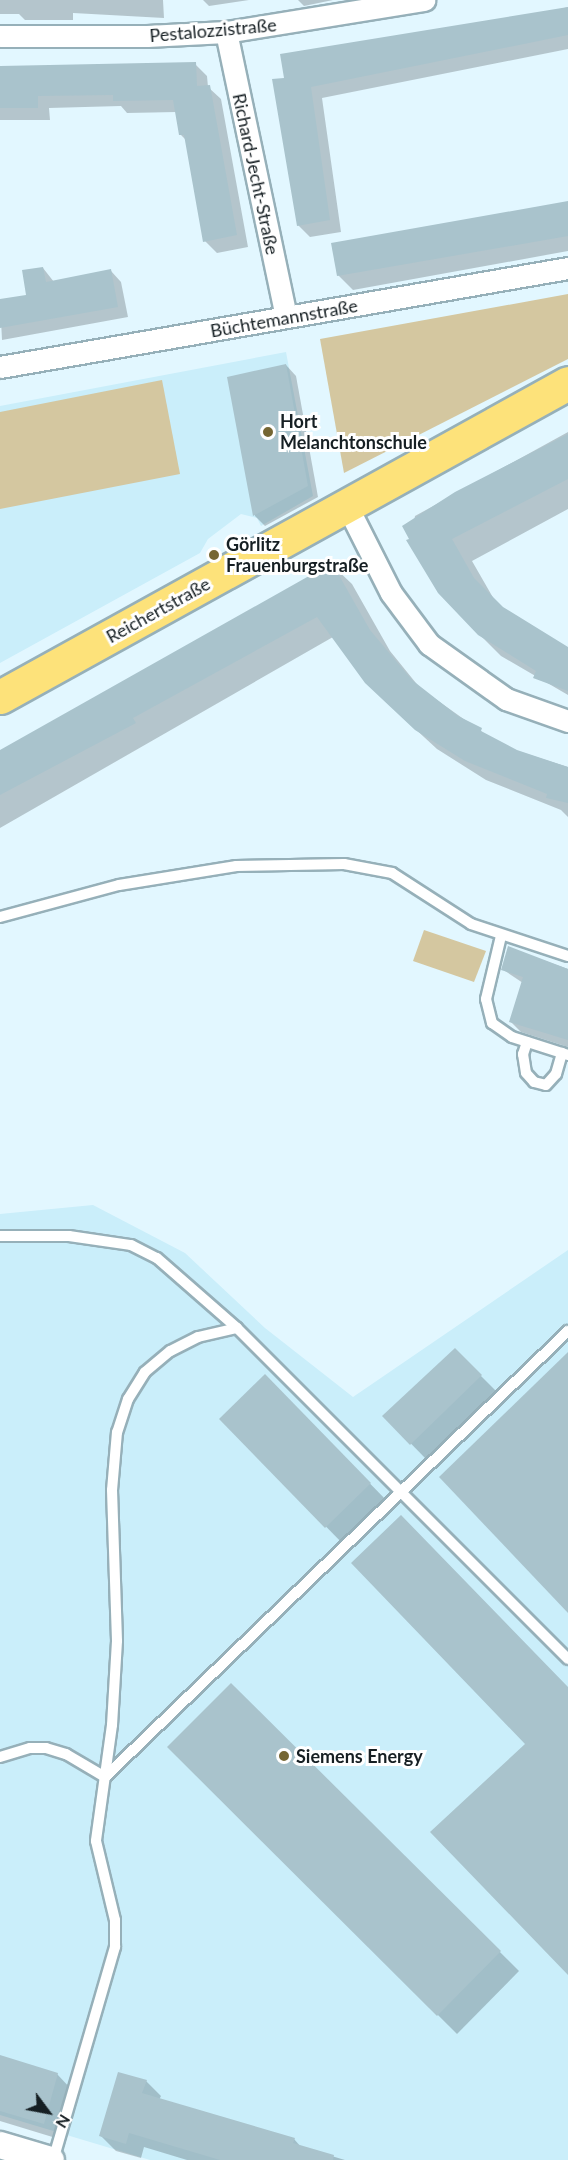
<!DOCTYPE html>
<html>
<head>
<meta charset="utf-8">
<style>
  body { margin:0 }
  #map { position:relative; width:568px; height:2160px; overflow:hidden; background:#e2f7ff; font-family:Lato,sans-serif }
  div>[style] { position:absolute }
  .built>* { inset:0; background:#caeefa }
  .green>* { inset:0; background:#d4c7a0 }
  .shadow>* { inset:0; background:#0003 }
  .building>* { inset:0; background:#a9c3cc }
  .roads { filter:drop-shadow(2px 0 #96b0b9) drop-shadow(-2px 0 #96b0b9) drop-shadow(0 2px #96b0b9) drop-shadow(0 -2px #96b0b9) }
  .service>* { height:10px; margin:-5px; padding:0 5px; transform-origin:5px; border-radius:5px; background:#fff }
  .minor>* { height:21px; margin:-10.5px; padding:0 10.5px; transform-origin:10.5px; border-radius:10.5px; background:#fff }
  .tertiary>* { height:26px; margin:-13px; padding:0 13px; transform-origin:13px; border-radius:13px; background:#fff }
  .primary>* { height:33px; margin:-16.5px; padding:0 16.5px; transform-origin:16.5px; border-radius:16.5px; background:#fde27a }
  .dots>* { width:16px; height:16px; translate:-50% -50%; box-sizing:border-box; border:3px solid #fff; border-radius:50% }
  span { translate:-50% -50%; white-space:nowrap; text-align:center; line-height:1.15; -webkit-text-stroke:6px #fff; paint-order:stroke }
  .street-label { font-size:18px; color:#161f23 }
  .poi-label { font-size:18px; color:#161f23; font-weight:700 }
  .left { translate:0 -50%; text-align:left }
  .north { position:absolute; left:18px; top:2082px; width:60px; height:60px; -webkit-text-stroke:4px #fff; paint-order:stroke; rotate:122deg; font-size:16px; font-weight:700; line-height:24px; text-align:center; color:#161f23 }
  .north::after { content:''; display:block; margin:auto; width:21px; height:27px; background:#161f23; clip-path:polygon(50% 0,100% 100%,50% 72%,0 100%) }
</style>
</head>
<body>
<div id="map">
  <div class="built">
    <div style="clip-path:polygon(286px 352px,313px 496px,261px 526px,257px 518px,241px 514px,208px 539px,200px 553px,0 663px,0 406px)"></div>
    <div style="clip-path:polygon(93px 1205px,185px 1253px,265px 1328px,353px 1397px,568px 1250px,568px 2160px,150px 2160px,0 2115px,0 1214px)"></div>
  </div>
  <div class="green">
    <div style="clip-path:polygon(568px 294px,568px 359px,344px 473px,320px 339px)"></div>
    <div style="clip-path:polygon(162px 380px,180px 474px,0 509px,0 412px)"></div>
    <div style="clip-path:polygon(424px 930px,486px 951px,474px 982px,413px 961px)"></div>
  </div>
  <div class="shadow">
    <div style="clip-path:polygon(0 0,163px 0,164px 18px,73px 13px,73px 20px,25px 20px,19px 14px,0 14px)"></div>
    <div style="clip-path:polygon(203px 0,249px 0,209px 6px)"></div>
    <div style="clip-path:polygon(298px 0,333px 0,304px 6px)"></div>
    <div style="clip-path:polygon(568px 7px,568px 49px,322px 98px,341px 232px,310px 237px,298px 225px,285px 79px)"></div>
    <div style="clip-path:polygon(195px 64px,207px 76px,208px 87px,221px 99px,248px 247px,217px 253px,205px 241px,187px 141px,181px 135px,177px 112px,127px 113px,121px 106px,49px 108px,50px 120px,0 120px,0 67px)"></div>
    <div style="clip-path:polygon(568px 202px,568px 251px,353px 290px,338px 275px)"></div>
    <div style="clip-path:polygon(43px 268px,54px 282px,111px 271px,121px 282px,128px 317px,2px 340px,0 301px,28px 296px)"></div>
    <div style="clip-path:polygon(286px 365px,296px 376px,318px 497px,265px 526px,255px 516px,229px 379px)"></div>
    <div style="clip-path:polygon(568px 432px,568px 509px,472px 561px,495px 601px,568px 666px,568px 695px,501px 656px,479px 634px,411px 539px,415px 516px)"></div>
    <div style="clip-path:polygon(332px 565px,352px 584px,390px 651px,420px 688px,489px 737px,517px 751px,568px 767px,568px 817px,561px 810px,486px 780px,437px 749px,386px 702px,333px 637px,0 828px,0 751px)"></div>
    <div style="clip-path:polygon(509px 948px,568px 969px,568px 1047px,521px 1032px,511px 1022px,523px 983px,502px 969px)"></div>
    <div style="clip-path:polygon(455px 1350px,496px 1391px,426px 1459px,384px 1416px)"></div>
    <div style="clip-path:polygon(265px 1376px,389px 1503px,345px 1546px,221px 1419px)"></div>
    <div style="clip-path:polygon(231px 1685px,519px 1971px,457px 2034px,169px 1747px)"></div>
    <div style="clip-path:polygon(0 2057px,57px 2074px,72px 2090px,59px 2139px,0 2121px)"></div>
    <div style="clip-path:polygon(146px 2081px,161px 2096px,159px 2100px,294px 2139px,301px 2147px,345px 2160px,187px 2160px,144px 2147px,141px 2158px,116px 2151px,101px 2136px)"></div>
  </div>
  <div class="building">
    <div style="clip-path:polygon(568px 7px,568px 35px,311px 87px,330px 220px,297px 226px,272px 79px,284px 78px,280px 54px)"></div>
    <div style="clip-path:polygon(196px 62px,197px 86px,210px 85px,237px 235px,203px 242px,184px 135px,179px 135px,173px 100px,113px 101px,113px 95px,38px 96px,38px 108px,0 108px,0 66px)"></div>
    <div style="clip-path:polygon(568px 201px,568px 236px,337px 276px,331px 243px)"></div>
    <div style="clip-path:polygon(43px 267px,46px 282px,111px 269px,118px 307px,0 328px,0 299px,26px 295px,22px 270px)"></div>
    <div style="clip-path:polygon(286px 364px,308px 486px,253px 516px,227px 377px)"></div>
    <div style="clip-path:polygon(568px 434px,568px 479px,452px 539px,474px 578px,503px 607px,568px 647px,568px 691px,533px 678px,536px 671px,478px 635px,438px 593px,406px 540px,409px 539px,402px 526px,455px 492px)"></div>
    <div style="clip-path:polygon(332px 563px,370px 630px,412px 680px,458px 716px,482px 728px,481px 731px,517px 750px,568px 767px,568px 803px,546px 798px,547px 794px,465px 761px,415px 730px,365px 683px,317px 617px,133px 718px,136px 723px,0 795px,0 750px)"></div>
    <div style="clip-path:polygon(508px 946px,568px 969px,568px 1040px,509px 1022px,523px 977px,501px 970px)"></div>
    <div style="clip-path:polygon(455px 1348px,482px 1375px,410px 1445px,382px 1416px)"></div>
    <div style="clip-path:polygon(568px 1352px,568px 1613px,439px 1477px)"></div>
    <div style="clip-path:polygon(265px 1374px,371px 1483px,325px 1528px,219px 1419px)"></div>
    <div style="clip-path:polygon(401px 1515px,568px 1687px,568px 1975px,430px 1832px,525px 1744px,351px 1563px)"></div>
    <div style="clip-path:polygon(231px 1683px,501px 1951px,437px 2016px,167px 1747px)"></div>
    <div style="clip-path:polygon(0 2055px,58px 2073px,44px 2124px,0 2111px)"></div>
    <div style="clip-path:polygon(118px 2072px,147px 2080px,142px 2093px,295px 2138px,293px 2143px,334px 2155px,333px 2160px,220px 2160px,129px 2133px,126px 2144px,99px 2136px)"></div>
  </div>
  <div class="roads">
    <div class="service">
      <div style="left:0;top:917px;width:123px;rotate:-15.1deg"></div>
      <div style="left:119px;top:885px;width:119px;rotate:-9.2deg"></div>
      <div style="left:236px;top:866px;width:108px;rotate:-1.1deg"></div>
      <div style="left:344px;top:864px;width:49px;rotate:10.6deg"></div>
      <div style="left:392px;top:873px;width:94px;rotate:32.8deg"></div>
      <div style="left:471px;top:924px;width:102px;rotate:18.3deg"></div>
      <div style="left:501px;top:936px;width:65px;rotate:103.4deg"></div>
      <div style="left:486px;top:999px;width:25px;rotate:76deg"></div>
      <div style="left:492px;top:1023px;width:24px;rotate:35deg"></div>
      <div style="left:512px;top:1037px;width:59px;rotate:17.8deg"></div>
      <div style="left:527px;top:1042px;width:13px;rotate:108deg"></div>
      <div style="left:523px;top:1054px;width:19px;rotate:81deg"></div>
      <div style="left:526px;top:1073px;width:12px;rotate:48deg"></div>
      <div style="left:534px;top:1082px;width:12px;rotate:14deg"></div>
      <div style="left:546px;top:1085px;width:15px;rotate:-48deg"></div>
      <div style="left:556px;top:1074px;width:22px;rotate:-74deg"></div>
      <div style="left:0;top:1236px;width:69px"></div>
      <div style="left:69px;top:1236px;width:63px;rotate:8.3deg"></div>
      <div style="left:131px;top:1245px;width:29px;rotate:27deg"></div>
      <div style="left:157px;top:1258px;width:106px;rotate:41.2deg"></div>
      <div style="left:237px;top:1328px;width:40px;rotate:167deg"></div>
      <div style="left:198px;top:1337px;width:31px;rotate:153deg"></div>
      <div style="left:170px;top:1351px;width:33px;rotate:140deg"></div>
      <div style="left:145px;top:1372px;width:32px;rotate:122deg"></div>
      <div style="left:128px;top:1399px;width:35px;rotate:108deg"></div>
      <div style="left:117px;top:1432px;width:58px;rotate:94.9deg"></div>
      <div style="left:112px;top:1490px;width:151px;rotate:88.1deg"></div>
      <div style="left:117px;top:1641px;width:84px;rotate:93.4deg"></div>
      <div style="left:112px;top:1725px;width:117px;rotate:97.9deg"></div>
      <div style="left:96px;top:1841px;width:81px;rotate:76.5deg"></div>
      <div style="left:115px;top:1920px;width:27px;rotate:90deg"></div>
      <div style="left:115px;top:1947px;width:222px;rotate:106.2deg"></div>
      <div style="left:237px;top:1328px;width:468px;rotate:45deg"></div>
      <div style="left:0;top:1757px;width:31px;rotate:-17deg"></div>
      <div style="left:30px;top:1748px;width:16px"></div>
      <div style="left:46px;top:1748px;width:21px;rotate:17deg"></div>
      <div style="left:66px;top:1754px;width:45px;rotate:30.5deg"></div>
      <div style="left:105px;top:1777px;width:643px;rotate:-43.93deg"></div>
    </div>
    <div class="minor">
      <div style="left:226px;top:32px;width:291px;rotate:78.1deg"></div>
      <div style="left:0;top:36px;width:147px"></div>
      <div style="left:147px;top:36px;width:79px;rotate:-2.9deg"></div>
      <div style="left:226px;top:32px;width:201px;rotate:-9.2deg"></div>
      <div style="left:0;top:367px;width:577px;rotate:-9.89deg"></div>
      <div style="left:347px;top:506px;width:97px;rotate:63.2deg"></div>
      <div style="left:391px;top:593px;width:64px;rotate:53.3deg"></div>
      <div style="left:429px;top:644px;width:95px;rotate:35.5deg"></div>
      <div style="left:506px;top:699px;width:66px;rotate:19.5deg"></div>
    </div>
    <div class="tertiary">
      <div style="left:0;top:2145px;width:53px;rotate:16.4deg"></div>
    </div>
    <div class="primary">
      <div style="left:0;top:697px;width:649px;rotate:-28.93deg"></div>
    </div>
  </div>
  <div class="dots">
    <div style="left:268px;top:432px;background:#756633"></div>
    <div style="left:214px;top:555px;background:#756633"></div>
    <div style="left:284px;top:1756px;background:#756633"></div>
  </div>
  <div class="street-label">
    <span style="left:213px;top:30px;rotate:-5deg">Pestalozzistraße</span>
    <span style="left:256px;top:174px;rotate:78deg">Richard-Jecht-Straße</span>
    <span style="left:284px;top:318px;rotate:-10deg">Büchtemannstraße</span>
    <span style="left:158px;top:610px;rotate:-29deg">Reichertstraße</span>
  </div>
  <div class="poi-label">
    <span class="left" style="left:280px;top:432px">Hort<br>Melanchtonschule</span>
    <span class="left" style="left:226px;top:555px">Görlitz<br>Frauenburgstraße</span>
    <span class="left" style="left:296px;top:1756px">Siemens Energy</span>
  </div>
  <div class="north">N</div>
</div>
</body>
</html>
